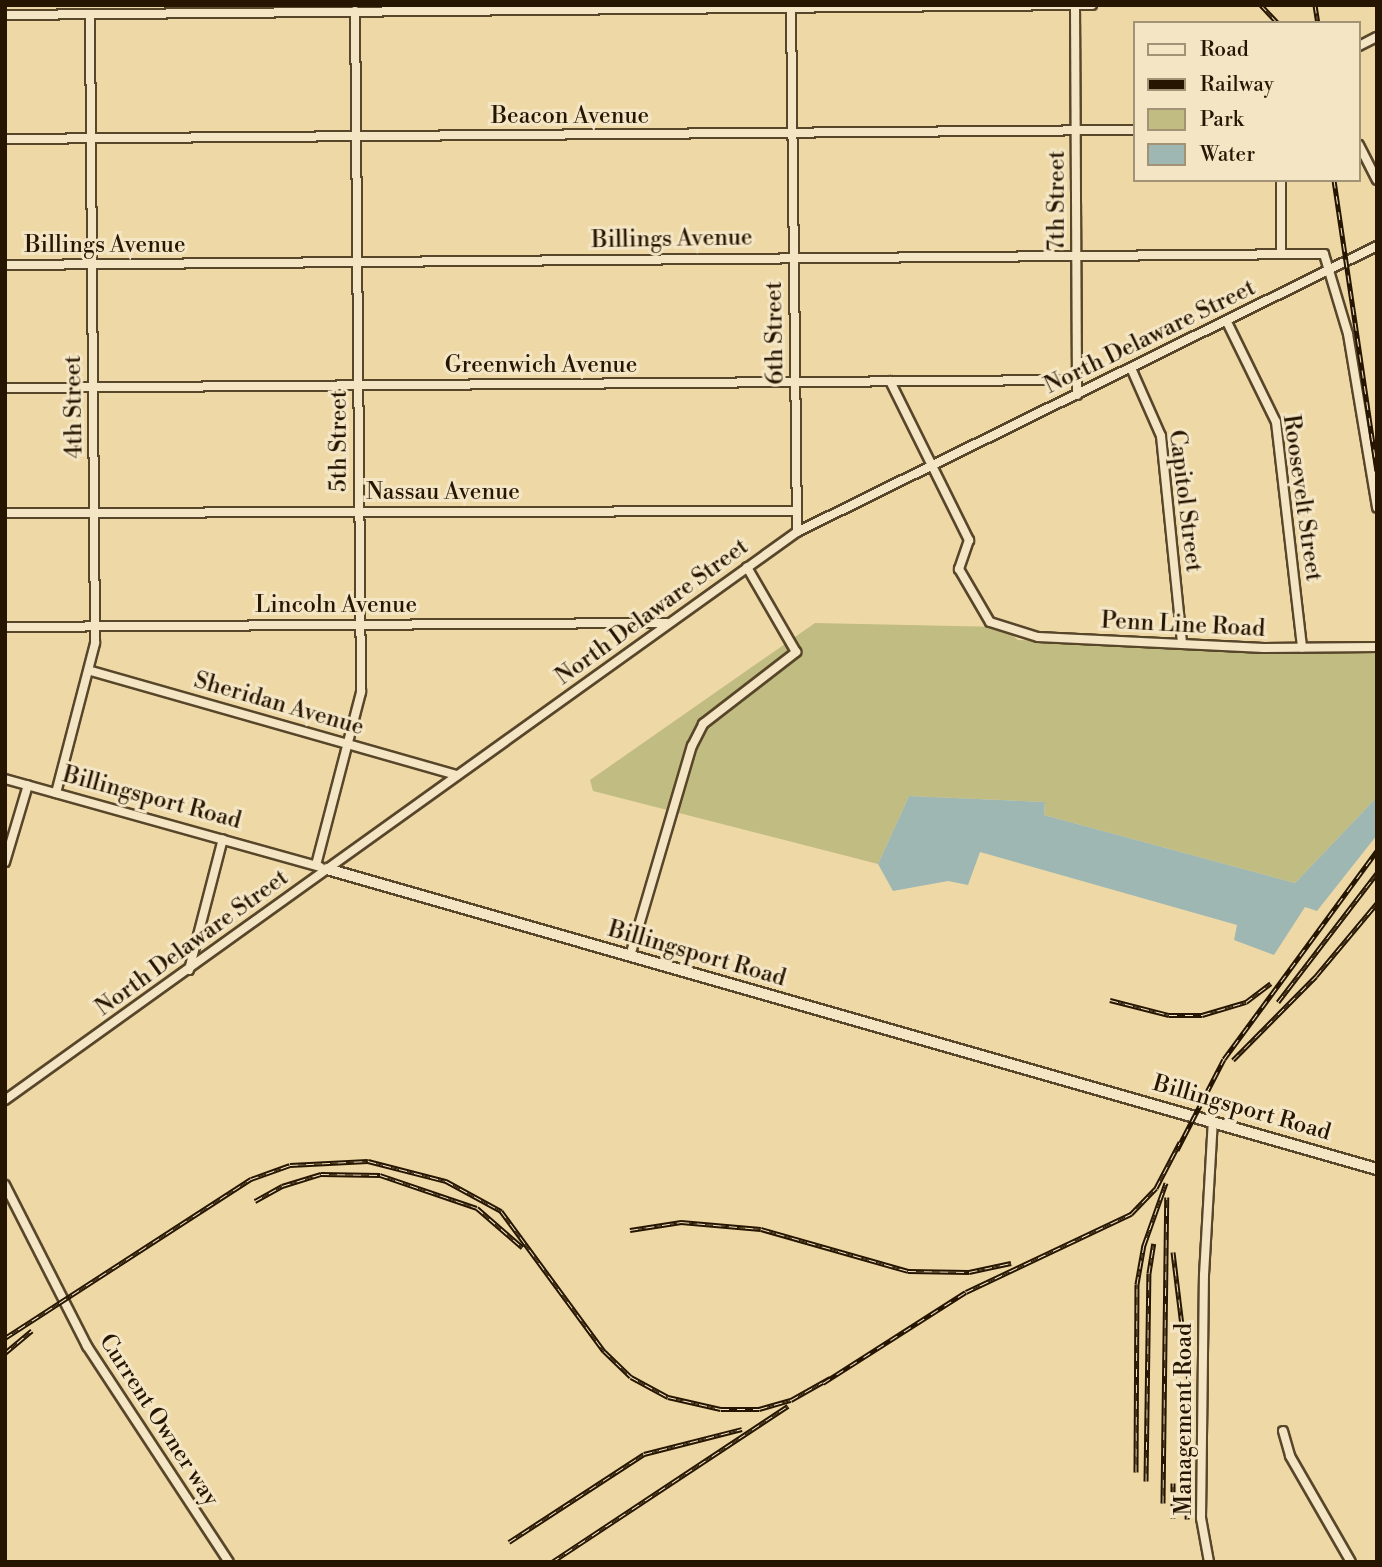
<!DOCTYPE html>
<html>
<head>
<meta charset="utf-8">
<style>
  body { margin:0 }
  #map { position:relative; width:1382px; height:1567px; overflow:hidden; background:#eed9a6; font-family:"Libre Bodoni",serif }
  div>[style] { position:absolute }
  .green>* { inset:0; background:#c1bc81 }
  .water>* { inset:0; background:#9eb7b2 }
  .roads { filter:drop-shadow(2px 0 #58462a) drop-shadow(-2px 0 #58462a) drop-shadow(0 2px #58462a) drop-shadow(0 -2px #58462a) }
  .street>* { height:8px; margin:-4px; padding:0 4px; transform-origin:4px; border-radius:4px; background:#f4e6c5 }
  .secondary>* { height:10px; margin:-5px; padding:0 5px; transform-origin:5px; border-radius:5px; background:#f4e6c5 }
  .rail>* { height:5px; margin-top:-2.5px; transform-origin:0; background:repeating-linear-gradient(90deg,#f4e6c5 0 8px,#261500 0 16px); box-sizing:border-box; border-block:2px solid #261500 }
  span { translate:-50% -50%; white-space:nowrap; text-align:center; line-height:1.15; -webkit-text-stroke:6px #f4e6c5; paint-order:stroke }
  .street-label { font-size:23px; color:#261500 }
  .frame { position:absolute; inset:0; border:7px solid #261500; pointer-events:none }
  .legend { position:absolute; left:1133px; top:21px; width:228px; height:161px; box-sizing:border-box; background:#f4e6c5; border:2px solid #a29276; margin:0; padding:9px 12px; list-style:none; font-size:21px; color:#261500 }
  .legend li { display:flex; align-items:center; gap:14px; height:35px }
  .legend b { width:35px; border:2px solid #a29276 }
</style>
</head>
<body>
<div id="map">
  <div class="green">
    <div style="clip-path:polygon(815px 623px,1002px 627px,1018px 640px,1377px 650px,1377px 797px,1295px 883px,1044px 815px,1045px 802px,909px 796px,878px 864px,593px 791px,590px 780px)"></div>
  </div>
  <div class="water">
    <div style="clip-path:polygon(909px 796px,1045px 802px,1044px 815px,1295px 883px,1377px 797px,1377px 835px,1317px 911px,1305px 907px,1274px 955px,1234px 940px,1237px 925px,980px 852px,968px 885px,948px 881px,893px 891px,878px 864px)"></div>
  </div>
  <div class="roads">
    <div class="street">
      <div style="left:1075px;top:6px;width:389px;rotate:89.7deg"></div>
      <div style="left:791px;top:8px;width:524px;rotate:89.34deg"></div>
      <div style="left:5px;top:15px;width:1087px;rotate:-0.53deg"></div>
      <div style="left:1359px;top:46px;width:20px;rotate:-27deg"></div>
      <div style="left:5px;top:139px;width:1130px;rotate:-0.46deg"></div>
      <div style="left:1359px;top:145px;width:39px;rotate:63deg"></div>
      <div style="left:1281px;top:180px;width:73px;rotate:90deg"></div>
      <div style="left:5px;top:265px;width:1319px;rotate:-0.48deg"></div>
      <div style="left:1324px;top:254px;width:84px;rotate:73.3deg"></div>
      <div style="left:1348px;top:334px;width:176px;rotate:80.5deg"></div>
      <div style="left:1227px;top:322px;width:111px;rotate:63.9deg"></div>
      <div style="left:1276px;top:422px;width:227px;rotate:83.4deg"></div>
      <div style="left:1131px;top:368px;width:74px;rotate:66.2deg"></div>
      <div style="left:1161px;top:436px;width:209px;rotate:84.2deg"></div>
      <div style="left:890px;top:381px;width:178px;rotate:63.6deg"></div>
      <div style="left:969px;top:540px;width:31px;rotate:109deg"></div>
      <div style="left:959px;top:569px;width:61px;rotate:59.7deg"></div>
      <div style="left:990px;top:622px;width:50px;rotate:17.4deg"></div>
      <div style="left:1038px;top:637px;width:226px;rotate:2.8deg"></div>
      <div style="left:1264px;top:648px;width:113px;rotate:-0.5deg"></div>
      <div style="left:5px;top:388px;width:1072px;rotate:-0.43deg"></div>
      <div style="left:5px;top:513px;width:791px;rotate:-0.14deg"></div>
      <div style="left:5px;top:627px;width:662px;rotate:-0.35deg"></div>
      <div style="left:91px;top:671px;width:380px;rotate:15.9deg"></div>
      <div style="left:5px;top:779px;width:327px;rotate:15.6deg"></div>
      <div style="left:56px;top:793px;width:155px;rotate:-75.4deg"></div>
      <div style="left:95px;top:643px;width:629px;rotate:-90.46deg"></div>
      <div style="left:5px;top:862px;width:80px;rotate:-73.4deg"></div>
      <div style="left:316px;top:865px;width:179px;rotate:-75.4deg"></div>
      <div style="left:361px;top:692px;width:681px;rotate:-90.5deg"></div>
      <div style="left:630px;top:956px;width:219px;rotate:-73.6deg"></div>
      <div style="left:692px;top:746px;width:25px;rotate:-63deg"></div>
      <div style="left:703px;top:724px;width:118px;rotate:-37.7deg"></div>
      <div style="left:796px;top:652px;width:98px;rotate:-120deg"></div>
      <div style="left:189px;top:970px;width:135px;rotate:-75.5deg"></div>
      <div style="left:5px;top:1100px;width:975px;rotate:-35.65deg"></div>
      <div style="left:797px;top:532px;width:647px;rotate:-26.25deg"></div>
      <div style="left:5px;top:1185px;width:181px;rotate:63deg"></div>
      <div style="left:87px;top:1346px;width:258px;rotate:56.7deg"></div>
      <div style="left:1283px;top:1431px;width:26px;rotate:74deg"></div>
      <div style="left:1290px;top:1456px;width:122px;rotate:60.1deg"></div>
      <div style="left:1209px;top:1562px;width:45px;rotate:-100.3deg"></div>
      <div style="left:1201px;top:1518px;width:243px;rotate:-89.3deg"></div>
      <div style="left:1204px;top:1275px;width:154px;rotate:-86.7deg"></div>
    </div>
    <div class="secondary">
      <div style="left:327px;top:869px;width:1092px;rotate:15.95deg"></div>
    </div>
  </div>
  <div class="rail">
    <div style="left:1261px;top:5px;width:25px;rotate:47deg"></div>
    <div style="left:1315px;top:5px;width:18px;rotate:81deg"></div>
    <div style="left:1334px;top:180px;width:294px;rotate:81.6deg"></div>
    <div style="left:1110px;top:1000px;width:61px;rotate:14.3deg"></div>
    <div style="left:1169px;top:1015px;width:33px"></div>
    <div style="left:1202px;top:1015px;width:46px;rotate:-16.5deg"></div>
    <div style="left:1246px;top:1002px;width:31px;rotate:-37deg"></div>
    <div style="left:1278px;top:1002px;width:163px;rotate:-52.5deg"></div>
    <div style="left:1233px;top:1060px;width:118px;rotate:-45.3deg"></div>
    <div style="left:1316px;top:976px;width:95px;rotate:-50.1deg"></div>
    <div style="left:1177px;top:1150px;width:102px;rotate:-62.7deg"></div>
    <div style="left:1224px;top:1059px;width:258px;rotate:-53.7deg"></div>
    <div style="left:255px;top:1201px;width:31px;rotate:-29deg"></div>
    <div style="left:282px;top:1186px;width:41px;rotate:-17.1deg"></div>
    <div style="left:321px;top:1174px;width:59px;rotate:1deg"></div>
    <div style="left:380px;top:1175px;width:102px;rotate:18.8deg"></div>
    <div style="left:477px;top:1208px;width:60px;rotate:40.9deg"></div>
    <div style="left:630px;top:1230px;width:52px;rotate:-8.9deg"></div>
    <div style="left:681px;top:1222px;width:80px;rotate:5deg"></div>
    <div style="left:761px;top:1229px;width:153px;rotate:15.9deg"></div>
    <div style="left:908px;top:1271px;width:61px;rotate:0.9deg"></div>
    <div style="left:969px;top:1272px;width:43px;rotate:-12.1deg"></div>
    <div style="left:1173px;top:1252px;width:132px;rotate:83deg"></div>
    <div style="left:1189px;top:1383px;width:136px;rotate:90.8deg"></div>
    <div style="left:5px;top:1338px;width:293px;rotate:-32.9deg"></div>
    <div style="left:251px;top:1179px;width:41px;rotate:-19.7deg"></div>
    <div style="left:290px;top:1165px;width:78px;rotate:-2.9deg"></div>
    <div style="left:368px;top:1161px;width:81px;rotate:14.4deg"></div>
    <div style="left:446px;top:1181px;width:63px;rotate:28.6deg"></div>
    <div style="left:501px;top:1211px;width:174px;rotate:53.7deg"></div>
    <div style="left:604px;top:1351px;width:37px;rotate:44deg"></div>
    <div style="left:631px;top:1377px;width:42px;rotate:28.4deg"></div>
    <div style="left:668px;top:1397px;width:54px;rotate:12.8deg"></div>
    <div style="left:721px;top:1409px;width:38px"></div>
    <div style="left:759px;top:1409px;width:33px;rotate:-16deg"></div>
    <div style="left:791px;top:1400px;width:45px;rotate:-29.4deg"></div>
    <div style="left:5px;top:1353px;width:35px;rotate:-40deg"></div>
    <div style="left:823px;top:1383px;width:169px;rotate:-32.5deg"></div>
    <div style="left:966px;top:1292px;width:183px;rotate:-25.3deg"></div>
    <div style="left:1131px;top:1214px;width:36px;rotate:-46deg"></div>
    <div style="left:1156px;top:1188px;width:52px;rotate:-62.4deg"></div>
    <div style="left:1136px;top:1472px;width:188px;rotate:-89.7deg"></div>
    <div style="left:1137px;top:1284px;width:40px;rotate:-80deg"></div>
    <div style="left:1144px;top:1245px;width:66px;rotate:-70.5deg"></div>
    <div style="left:1146px;top:1481px;width:208px;rotate:-89.2deg"></div>
    <div style="left:1149px;top:1273px;width:30px;rotate:-81deg"></div>
    <div style="left:1163px;top:1503px;width:306px;rotate:-89.3deg"></div>
    <div style="left:1173px;top:1518px;width:35px;rotate:-90deg"></div>
    <div style="left:509px;top:1542px;width:161px;rotate:-33.1deg"></div>
    <div style="left:644px;top:1454px;width:101px;rotate:-14.3deg"></div>
    <div style="left:552px;top:1562px;width:283px;rotate:-33.5deg"></div>
  </div>
  <div class="street-label">
    <span style="left:570px;top:116px">Beacon Avenue</span>
    <span style="left:1057px;top:201px;rotate:-90deg">7th Street</span>
    <span style="left:672px;top:239px;rotate:-1deg">Billings Avenue</span>
    <span style="left:105px;top:245px">Billings Avenue</span>
    <span style="left:775px;top:333px;rotate:-91deg">6th Street</span>
    <span style="left:1150px;top:337px;rotate:-26deg">North Delaware Street</span>
    <span style="left:541px;top:365px">Greenwich Avenue</span>
    <span style="left:74px;top:407px;rotate:-91deg">4th Street</span>
    <span style="left:339px;top:441px;rotate:-90deg">5th Street</span>
    <span style="left:443px;top:492px">Nassau Avenue</span>
    <span style="left:1302px;top:498px;rotate:82deg">Roosevelt Street</span>
    <span style="left:1185px;top:501px;rotate:83deg">Capitol Street</span>
    <span style="left:336px;top:605px">Lincoln Avenue</span>
    <span style="left:652px;top:612px;rotate:-36deg">North Delaware Street</span>
    <span style="left:1183px;top:625px;rotate:3deg">Penn Line Road</span>
    <span style="left:279px;top:704px;rotate:16deg">Sheridan Avenue</span>
    <span style="left:152px;top:798px;rotate:15deg">Billingsport Road</span>
    <span style="left:192px;top:943px;rotate:-36deg">North Delaware Street</span>
    <span style="left:697px;top:954px;rotate:16deg">Billingsport Road</span>
    <span style="left:1242px;top:1108px;rotate:16deg">Billingsport Road</span>
    <span style="left:1184px;top:1419px;rotate:-90deg">Management Road</span>
    <span style="left:159px;top:1420px;rotate:57deg">Current Owner way</span>
  </div>
  <div class="frame"></div>
  <ul class="legend">
  <li><b style="height:9px;background:#f4e6c5"></b>Road</li>
  <li><b style="height:9px;background:#261500"></b>Railway</li>
  <li><b style="height:19px;background:#c1bc81"></b>Park</li>
  <li><b style="height:19px;background:#9eb7b2"></b>Water</li>
  </ul>
</div>
</body>
</html>
